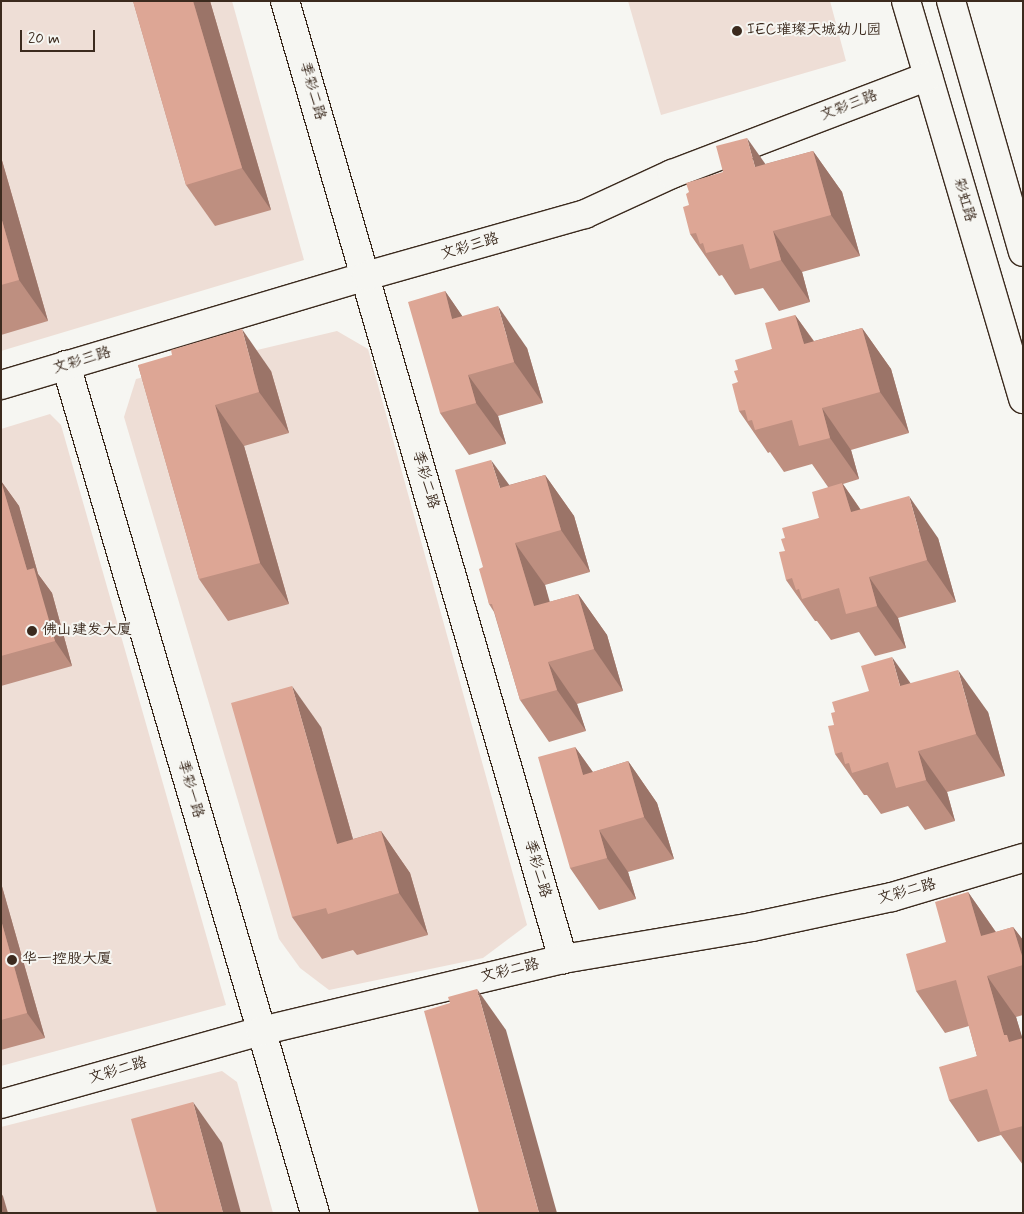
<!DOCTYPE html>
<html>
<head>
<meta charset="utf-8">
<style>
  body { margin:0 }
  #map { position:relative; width:1024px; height:1214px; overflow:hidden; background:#f6f6f2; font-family:Mynerve,"LXGW WenKai TC",sans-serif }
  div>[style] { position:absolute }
  .built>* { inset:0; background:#eeded6 }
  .roads { filter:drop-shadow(1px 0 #3b2a1e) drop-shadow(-1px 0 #3b2a1e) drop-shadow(0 1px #3b2a1e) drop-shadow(0 -1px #3b2a1e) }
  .secondary>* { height:28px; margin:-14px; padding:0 14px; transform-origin:14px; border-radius:14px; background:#f6f6f2 }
  .wall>* { inset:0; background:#be8f80 }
  .shaded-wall>* { inset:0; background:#9b7468 }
  .building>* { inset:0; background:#dda695 }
  .dots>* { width:14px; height:14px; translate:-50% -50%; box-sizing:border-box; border:2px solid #f6f6f2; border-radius:50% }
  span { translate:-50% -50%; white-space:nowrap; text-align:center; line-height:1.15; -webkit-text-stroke:4px #f6f6f2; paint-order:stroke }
  .poi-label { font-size:15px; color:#3b2a1e }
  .left { translate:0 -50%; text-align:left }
  .street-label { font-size:15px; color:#3b2a1e }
  .frame { position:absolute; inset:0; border:2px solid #3b2a1e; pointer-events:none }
  .scale { position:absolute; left:20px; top:30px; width:75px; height:22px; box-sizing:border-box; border:2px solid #3b2a1e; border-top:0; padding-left:6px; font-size:15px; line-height:18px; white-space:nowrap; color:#3b2a1e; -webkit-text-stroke:4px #f6f6f2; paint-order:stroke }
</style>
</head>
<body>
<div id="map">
  <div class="built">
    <div style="clip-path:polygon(1px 1px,232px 1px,304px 260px,1px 351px)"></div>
    <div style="clip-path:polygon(628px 1px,830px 1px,846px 61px,661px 115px)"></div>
    <div style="clip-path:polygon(337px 331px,368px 349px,527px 925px,483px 958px,329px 990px,300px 968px,279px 939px,124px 417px,136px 379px)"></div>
    <div style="clip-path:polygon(50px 414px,61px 425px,226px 1005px,1px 1066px,1px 429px)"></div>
    <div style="clip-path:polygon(222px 1071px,237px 1082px,273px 1213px,1px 1213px,1px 1127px)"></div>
  </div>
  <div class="roads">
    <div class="secondary">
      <div style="left:285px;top:1px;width:998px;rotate:73.82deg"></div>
      <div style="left:906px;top:1px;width:415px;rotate:73.6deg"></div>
      <div style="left:951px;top:1px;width:261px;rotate:74deg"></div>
      <div style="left:66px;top:365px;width:884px;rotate:73.64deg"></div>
      <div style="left:1px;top:385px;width:381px;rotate:-16.6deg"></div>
      <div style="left:366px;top:276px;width:228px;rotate:-15.8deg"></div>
      <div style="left:585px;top:214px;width:96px;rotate:-24.7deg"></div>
      <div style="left:672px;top:174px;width:274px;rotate:-20.9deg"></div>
      <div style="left:1px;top:1104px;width:270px;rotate:-15.7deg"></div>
      <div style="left:261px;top:1031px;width:310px;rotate:-13.4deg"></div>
      <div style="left:563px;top:959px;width:192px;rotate:-9.6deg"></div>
      <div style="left:752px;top:927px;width:143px;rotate:-12.1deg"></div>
      <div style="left:892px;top:897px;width:137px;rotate:-16.6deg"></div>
    </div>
  </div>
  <div class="wall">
    <div style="clip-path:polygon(133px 1px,210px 1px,271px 210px,215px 226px,186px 185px)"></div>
    <div style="clip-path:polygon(813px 151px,842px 192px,860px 256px,802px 272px,810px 302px,779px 311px,763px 288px,735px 295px,722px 275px,719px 276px,690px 234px,765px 164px)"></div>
    <div style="clip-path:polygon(1px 157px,48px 321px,1px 335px)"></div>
    <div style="clip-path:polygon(445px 291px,462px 316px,527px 348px,543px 403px,498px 416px,506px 444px,469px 455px,440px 413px)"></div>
    <div style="clip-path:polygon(795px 315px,814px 341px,862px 328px,891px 369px,909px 433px,851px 450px,859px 479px,843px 484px,861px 510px,938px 538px,956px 602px,898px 618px,906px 648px,875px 656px,859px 632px,831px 640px,817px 621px,815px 621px,786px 580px,785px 551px,785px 538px,819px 518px,828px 487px,812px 464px,784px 472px,770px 452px,768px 453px,739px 411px,738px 382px,738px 370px,772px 349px)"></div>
    <div style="clip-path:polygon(138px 365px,271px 371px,289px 433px,244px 446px,289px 604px,228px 621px,199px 579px)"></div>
    <div style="clip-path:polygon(545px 475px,574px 516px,590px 572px,545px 585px,549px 602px,578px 594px,607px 635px,623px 691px,577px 704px,586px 731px,549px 742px,520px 700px,494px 612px,489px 604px,483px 567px,509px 485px)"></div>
    <div style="clip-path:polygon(1px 481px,19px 506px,38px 574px,52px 593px,72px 666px,1px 686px)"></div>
    <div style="clip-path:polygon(910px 683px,988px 712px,1005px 776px,947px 792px,955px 821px,925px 830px,908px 806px,881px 814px,867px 795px,864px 795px,835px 754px,834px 725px)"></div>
    <div style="clip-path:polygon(321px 727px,353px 839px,381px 831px,410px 873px,428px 935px,357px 955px,353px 950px,322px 959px,292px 917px)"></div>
    <div style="clip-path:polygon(575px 747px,593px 772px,628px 761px,657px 803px,674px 859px,628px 872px,636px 899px,599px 910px,570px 868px)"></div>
    <div style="clip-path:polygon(1px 883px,45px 1038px,1px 1050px)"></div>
    <div style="clip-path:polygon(968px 892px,996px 932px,1013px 927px,1023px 940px,1023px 1015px,1016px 1017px,1022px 1038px,1023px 1038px,1023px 1165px,1001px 1135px,978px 1142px,949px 1100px,977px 1056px,969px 1026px,945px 1033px,916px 991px,946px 942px)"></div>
  </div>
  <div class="shaded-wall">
    <div style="clip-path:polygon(193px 1px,210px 1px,271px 210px,242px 168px)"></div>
    <div style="clip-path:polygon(747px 138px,776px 179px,755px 167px)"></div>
    <div style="clip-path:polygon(813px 151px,842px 192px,860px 256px,831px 215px)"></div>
    <div style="clip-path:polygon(1px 157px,48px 321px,19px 280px,1px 217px)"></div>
    <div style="clip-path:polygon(773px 231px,802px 272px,810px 302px,781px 260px)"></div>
    <div style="clip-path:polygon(445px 291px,474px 333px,452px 319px)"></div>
    <div style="clip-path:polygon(498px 306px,527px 348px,543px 403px,514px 362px)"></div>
    <div style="clip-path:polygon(795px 315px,824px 356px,804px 344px)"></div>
    <div style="clip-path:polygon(862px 328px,891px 369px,909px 433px,880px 392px)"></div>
    <div style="clip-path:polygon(242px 329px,271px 371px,289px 433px,259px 392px)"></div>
    <div style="clip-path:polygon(468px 375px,498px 416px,506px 444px,476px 403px)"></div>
    <div style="clip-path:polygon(215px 405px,244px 446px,289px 604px,260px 563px)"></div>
    <div style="clip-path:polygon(822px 408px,851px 450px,859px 479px,830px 438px)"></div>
    <div style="clip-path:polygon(491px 460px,521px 501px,500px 488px)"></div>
    <div style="clip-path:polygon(545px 475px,574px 516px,590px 572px,561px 530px)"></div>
    <div style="clip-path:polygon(1px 481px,19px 506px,38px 574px,52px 593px,72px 666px,55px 641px,27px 570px)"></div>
    <div style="clip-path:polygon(842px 483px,871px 525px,851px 512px)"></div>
    <div style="clip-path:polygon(909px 496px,938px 538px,956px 602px,927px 560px)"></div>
    <div style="clip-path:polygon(515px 543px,545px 585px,563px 648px,534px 606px)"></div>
    <div style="clip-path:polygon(869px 577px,898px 618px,906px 648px,877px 606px)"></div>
    <div style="clip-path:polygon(578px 594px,607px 635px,623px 691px,594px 649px)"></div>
    <div style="clip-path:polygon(892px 657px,921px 698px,900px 686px)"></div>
    <div style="clip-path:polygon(548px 662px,577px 704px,586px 731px,557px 690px)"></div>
    <div style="clip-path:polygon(958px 670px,988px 712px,1005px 776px,976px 734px)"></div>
    <div style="clip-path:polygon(292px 686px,321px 727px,366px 885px,337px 844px)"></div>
    <div style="clip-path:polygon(575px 747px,604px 788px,583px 775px)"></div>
    <div style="clip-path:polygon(918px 751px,947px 792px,955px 821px,926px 780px)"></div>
    <div style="clip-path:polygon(628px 761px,657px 803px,674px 859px,644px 817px)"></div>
    <div style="clip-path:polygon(599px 830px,628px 872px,636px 899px,607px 858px)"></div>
    <div style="clip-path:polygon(381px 831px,410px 873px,428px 935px,399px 893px)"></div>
    <div style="clip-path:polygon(1px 883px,45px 1038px,27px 1013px,1px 920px)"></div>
    <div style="clip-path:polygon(968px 892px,997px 934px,981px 936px)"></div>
    <div style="clip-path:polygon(1013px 927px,1023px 940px,1023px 959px)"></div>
    <div style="clip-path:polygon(987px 976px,1016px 1017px,1023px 1040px,1023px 1062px,1004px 1035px)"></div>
    <div style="clip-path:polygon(477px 989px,506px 1030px,557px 1213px,539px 1213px)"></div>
    <div style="clip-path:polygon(193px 1102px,222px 1143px,241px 1213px,223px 1213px)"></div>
    <div style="clip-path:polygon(1px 1193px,3px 1196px,8px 1213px,1px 1213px)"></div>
  </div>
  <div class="building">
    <div style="clip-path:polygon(133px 1px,193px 1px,242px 168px,186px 185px)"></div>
    <div style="clip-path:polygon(747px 138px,755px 167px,813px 151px,831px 215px,773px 231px,781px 260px,750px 269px,743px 244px,706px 253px,703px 243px,700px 244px,696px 233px,690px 234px,683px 207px,689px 205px,686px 194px,689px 192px,686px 183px,723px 172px,716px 146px)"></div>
    <div style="clip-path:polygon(1px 217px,19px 280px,1px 285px)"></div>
    <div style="clip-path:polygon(445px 291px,452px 319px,498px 306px,514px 362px,468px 375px,476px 403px,440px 413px,408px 302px)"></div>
    <div style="clip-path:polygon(795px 315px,804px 344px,862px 328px,880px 392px,822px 408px,830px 438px,799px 446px,792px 420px,755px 430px,752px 420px,748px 421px,745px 410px,739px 411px,732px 384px,738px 382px,734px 371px,738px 370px,735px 360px,772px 349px,765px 323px)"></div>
    <div style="clip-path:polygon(242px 329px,259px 392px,215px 405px,260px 563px,199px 579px,138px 365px,172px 355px,171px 350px)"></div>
    <div style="clip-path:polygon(491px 460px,500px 488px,545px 475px,561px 530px,515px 543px,534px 606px,578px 594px,594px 649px,548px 662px,557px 690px,520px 700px,492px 604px,489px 604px,479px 569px,483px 567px,455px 470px)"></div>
    <div style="clip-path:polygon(1px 481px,27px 570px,34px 568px,55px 641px,1px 656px)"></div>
    <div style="clip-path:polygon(842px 483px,851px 512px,909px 496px,927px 560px,869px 577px,877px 606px,846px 614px,839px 588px,802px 599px,799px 589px,796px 590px,792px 578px,786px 580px,779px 552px,785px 551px,781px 539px,785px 538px,782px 528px,819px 518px,812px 492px)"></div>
    <div style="clip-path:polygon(892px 657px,900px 686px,958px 670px,976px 734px,918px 751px,926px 780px,896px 788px,888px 762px,852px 773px,849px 763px,845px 764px,842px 752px,835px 754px,828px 726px,834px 725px,831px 713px,835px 712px,832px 702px,869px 691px,861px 666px)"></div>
    <div style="clip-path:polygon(292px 686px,337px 844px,381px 831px,399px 893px,328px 914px,326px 908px,292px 917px,231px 703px)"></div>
    <div style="clip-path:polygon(575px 747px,583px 775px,628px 761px,644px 817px,599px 830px,607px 858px,570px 868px,538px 757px)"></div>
    <div style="clip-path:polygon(968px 892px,981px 936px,1013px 927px,1023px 959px,1023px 965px,987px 976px,1004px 1035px,1007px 1035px,1009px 1042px,1023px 1038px,1023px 1079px,1022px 1079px,1023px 1082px,1023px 1126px,1000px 1132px,987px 1089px,949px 1100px,939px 1067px,977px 1056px,956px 980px,916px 991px,906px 954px,946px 942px,935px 902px)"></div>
    <div style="clip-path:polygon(1px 920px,27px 1013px,1px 1020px)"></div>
    <div style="clip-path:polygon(477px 989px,539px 1213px,479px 1213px,424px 1011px,450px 1003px,448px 997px)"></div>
    <div style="clip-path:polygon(193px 1102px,223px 1213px,157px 1213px,131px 1119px)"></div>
  </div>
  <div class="dots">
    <div style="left:737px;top:31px;background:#3b2a1e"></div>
    <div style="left:32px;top:631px;background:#3b2a1e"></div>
    <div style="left:12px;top:960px;background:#3b2a1e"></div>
  </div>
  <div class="poi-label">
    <span class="left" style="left:747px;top:31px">IEC璀璨天城幼儿园</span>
    <span class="left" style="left:42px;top:631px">佛山建发大厦</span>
    <span class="left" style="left:22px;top:960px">华一控股大厦</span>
  </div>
  <div class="street-label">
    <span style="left:312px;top:91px;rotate:74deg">季彩二路</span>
    <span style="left:849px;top:106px;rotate:-21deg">文彩三路</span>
    <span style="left:964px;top:200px;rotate:74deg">彩虹路</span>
    <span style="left:470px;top:247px;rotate:-16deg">文彩三路</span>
    <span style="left:82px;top:361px;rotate:-17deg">文彩三路</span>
    <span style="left:425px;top:480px;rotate:74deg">季彩二路</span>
    <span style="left:190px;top:789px;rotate:74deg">季彩一路</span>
    <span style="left:537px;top:869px;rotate:74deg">季彩二路</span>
    <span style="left:907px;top:892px;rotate:-15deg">文彩二路</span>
    <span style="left:510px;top:971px;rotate:-13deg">文彩二路</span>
    <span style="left:118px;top:1071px;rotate:-16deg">文彩二路</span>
  </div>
  <div class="frame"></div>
  <div class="scale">20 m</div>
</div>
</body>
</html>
